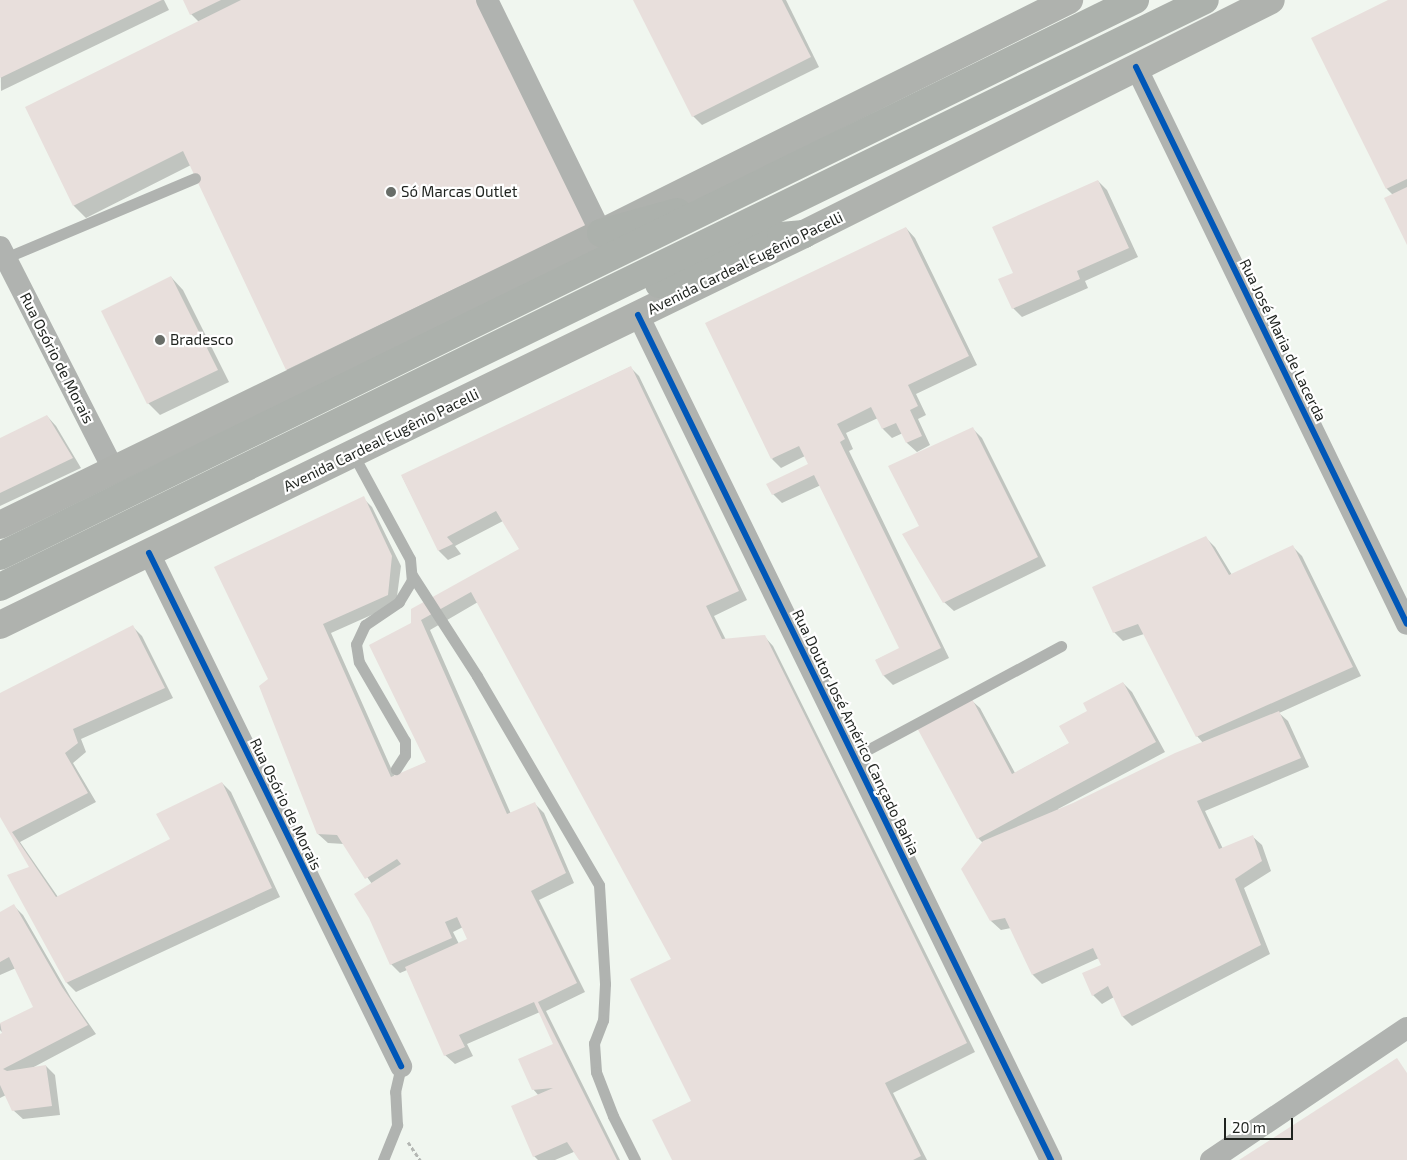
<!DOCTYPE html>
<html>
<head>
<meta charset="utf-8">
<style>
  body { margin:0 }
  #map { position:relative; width:1407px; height:1160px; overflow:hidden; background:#f0f6ef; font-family:"Exo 2",sans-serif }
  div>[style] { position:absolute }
  .shadow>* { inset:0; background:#0003 }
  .building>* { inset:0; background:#e8dfdc }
  .path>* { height:3px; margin-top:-1.5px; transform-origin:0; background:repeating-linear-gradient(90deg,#b4b7b3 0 4px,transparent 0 6.5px) }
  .lane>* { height:11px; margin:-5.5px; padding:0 5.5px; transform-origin:5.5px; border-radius:5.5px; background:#b0b3b0 }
  .street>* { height:22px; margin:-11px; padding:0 11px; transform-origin:11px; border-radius:11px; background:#b0b3b0 }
  .secondary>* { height:28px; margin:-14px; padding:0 14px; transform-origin:14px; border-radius:14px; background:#afb2ae }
  .highway>* { height:28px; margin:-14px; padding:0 14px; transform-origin:14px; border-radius:14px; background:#acb1ac }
  .cycleway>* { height:6px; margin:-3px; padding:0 3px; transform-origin:3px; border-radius:3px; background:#0057b8 }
  .dots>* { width:14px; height:14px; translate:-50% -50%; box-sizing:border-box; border:2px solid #fff; border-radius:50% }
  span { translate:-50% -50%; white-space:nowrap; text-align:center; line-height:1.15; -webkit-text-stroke:4.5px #fff; paint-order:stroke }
  .poi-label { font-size:15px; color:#1f231f }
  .left { translate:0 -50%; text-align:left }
  .street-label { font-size:15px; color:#1f231f }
  .scale { position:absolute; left:1224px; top:1118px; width:69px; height:22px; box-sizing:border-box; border:2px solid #1f231f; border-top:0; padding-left:6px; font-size:15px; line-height:18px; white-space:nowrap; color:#1f231f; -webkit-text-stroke:4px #fff; paint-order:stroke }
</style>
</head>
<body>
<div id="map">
  <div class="shadow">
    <div style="clip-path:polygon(0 0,164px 0,169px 10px,1px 91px)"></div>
    <div style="clip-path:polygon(185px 0,491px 0,606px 237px,299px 382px,287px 370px,191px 165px,86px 218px,74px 206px,27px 107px,199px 22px,191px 14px)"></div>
    <div style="clip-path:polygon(634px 0,786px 0,819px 67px,702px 125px,693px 116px)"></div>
    <div style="clip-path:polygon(1390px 0,1407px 0,1407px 242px,1393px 195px,1387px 189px,1313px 38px)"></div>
    <div style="clip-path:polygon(1098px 181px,1107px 190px,1138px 257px,1085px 281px,1088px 288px,1022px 317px,1013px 308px,1014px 273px)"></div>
    <div style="clip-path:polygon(906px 228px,915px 238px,977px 365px,916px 394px,926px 415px,918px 419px,930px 445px,917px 452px,907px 443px,903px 433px,892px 438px,883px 429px,878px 418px,846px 433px,853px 449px,849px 451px,949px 658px,893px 685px,884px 676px,876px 660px,901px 648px,821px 485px,782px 503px,773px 494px,809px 465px,805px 456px,781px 468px,772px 459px)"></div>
    <div style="clip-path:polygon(171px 277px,183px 290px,229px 382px,160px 415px,148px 403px)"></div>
    <div style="clip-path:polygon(evenodd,630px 367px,639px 376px,747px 600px,714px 616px,726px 640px,764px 636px,773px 646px,975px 1052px,893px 1093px,927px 1160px,673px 1160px,693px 1101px,673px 960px,478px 602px,430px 630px,511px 814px,535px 804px,544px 813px,574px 883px,539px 900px,585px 992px,546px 1011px,620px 1160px,580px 1160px,576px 1151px,555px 1160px,538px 1160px,534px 1156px,539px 1096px,533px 1089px,555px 1044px,540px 1012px,467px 1044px,473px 1056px,455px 1064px,445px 1055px,407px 970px,400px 973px,391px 964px,372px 884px,344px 844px,328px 843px,318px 834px,269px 679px,363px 498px,372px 507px,401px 566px,396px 604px,331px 633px,395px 777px,427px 762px,412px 624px,521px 549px,503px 521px,455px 546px,461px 554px,448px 560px,439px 551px,402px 476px,630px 367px,463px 927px,468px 940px,459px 944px,453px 932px,463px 927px)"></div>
    <div style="clip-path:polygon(47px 416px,56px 426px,81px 468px,0 506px,0 440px)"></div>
    <div style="clip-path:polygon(973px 429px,982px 438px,1046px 566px,954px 611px,944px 602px,921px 527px)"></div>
    <div style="clip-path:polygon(1206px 538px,1215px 547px,1232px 575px,1293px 547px,1302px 556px,1361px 676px,1279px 713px,1288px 721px,1309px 767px,1205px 811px,1223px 849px,1252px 836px,1262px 845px,1271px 871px,1244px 888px,1270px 954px,1132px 1026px,1123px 1017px,1114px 997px,1102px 1004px,1093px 995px,1103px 965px,1099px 958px,1042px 984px,1033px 975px,1011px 928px,1001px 930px,991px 921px,983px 843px,978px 838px,970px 699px,980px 708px,1015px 773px,1070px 743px,1089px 711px,1123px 683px,1132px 692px,1165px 752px,1058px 809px,1059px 811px,1203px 743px,1197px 736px,1144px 634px,1123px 641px,1114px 632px)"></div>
    <div style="clip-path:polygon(133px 627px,142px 636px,173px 698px,81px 739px,86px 752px,73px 763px,96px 802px,20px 842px,58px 897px,172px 839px,222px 783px,231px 792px,280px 897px,76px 992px,67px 983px,9px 875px,31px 867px,0 815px,0 695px)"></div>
    <div style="clip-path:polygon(14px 906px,23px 915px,71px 998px,96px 1034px,32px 1068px,46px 1066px,55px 1075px,60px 1115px,23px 1119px,13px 1110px,6px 1095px,0 1098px,0 1036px,4px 1034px,0 1030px,0 1024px,35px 1008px,16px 968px,0 975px,0 913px)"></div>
  </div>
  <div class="building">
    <div style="clip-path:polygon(0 0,162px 0,0 78px)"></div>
    <div style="clip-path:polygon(183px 0,221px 0,190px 15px)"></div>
    <div style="clip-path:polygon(241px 0,486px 0,595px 225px,456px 288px,286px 370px,183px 151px,73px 206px,25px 107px)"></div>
    <div style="clip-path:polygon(633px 0,782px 0,811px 57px,692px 117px)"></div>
    <div style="clip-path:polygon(1388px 0,1407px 0,1407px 179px,1386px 189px,1311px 38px)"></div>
    <div style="clip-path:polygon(1098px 180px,1129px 248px,1077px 271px,1080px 279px,1012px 309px,998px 279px,1013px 273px,992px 227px)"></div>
    <div style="clip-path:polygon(1407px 187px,1407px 245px,1384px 198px)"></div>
    <div style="clip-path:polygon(906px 227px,969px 356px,908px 385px,918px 406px,910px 410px,922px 436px,906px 443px,896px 423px,882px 429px,871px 407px,837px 424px,845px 439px,840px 442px,941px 648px,883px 676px,875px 660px,899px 648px,814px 475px,772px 495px,766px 484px,808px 464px,799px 446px,771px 459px,705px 323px)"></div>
    <div style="clip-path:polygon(171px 276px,218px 370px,147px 404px,101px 311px)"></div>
    <div style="clip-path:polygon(631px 366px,739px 591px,706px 606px,722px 639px,765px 635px,967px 1043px,885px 1083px,921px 1156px,913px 1160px,672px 1160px,652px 1120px,691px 1101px,630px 979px,671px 959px,471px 592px,421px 620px,507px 814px,535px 802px,566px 873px,531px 891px,577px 983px,538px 1002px,617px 1160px,579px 1160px,567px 1142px,533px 1157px,511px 1106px,553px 1088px,532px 1090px,518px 1059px,553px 1044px,534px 1002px,459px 1035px,465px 1047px,444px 1056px,405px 967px,467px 939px,457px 917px,445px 922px,452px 938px,390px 965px,369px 918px,354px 894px,401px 864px,397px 859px,365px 879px,337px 835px,317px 834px,259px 686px,268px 679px,214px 567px,364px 496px,392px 556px,388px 595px,323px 624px,391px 777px,426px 762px,369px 645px,411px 623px,411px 609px,519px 549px,496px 511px,447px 537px,453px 544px,438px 551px,401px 475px)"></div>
    <div style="clip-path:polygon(47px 415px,73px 458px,0 493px,0 438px)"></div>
    <div style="clip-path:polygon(973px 427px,1038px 557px,943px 603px,902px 534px,919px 526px,888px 466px)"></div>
    <div style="clip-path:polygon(1206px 536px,1229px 575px,1293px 545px,1353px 667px,1196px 737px,1138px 624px,1113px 633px,1092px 587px)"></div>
    <div style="clip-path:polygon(133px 625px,165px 688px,73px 729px,78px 743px,65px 753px,88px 793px,12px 832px,56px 897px,170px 839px,156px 814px,222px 782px,272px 888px,66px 983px,7px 875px,29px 867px,0 817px,0 693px)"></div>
    <div style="clip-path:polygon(1123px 682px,1156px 742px,977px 839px,916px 726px,971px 697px,1012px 774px,1069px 743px,1059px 726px,1087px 711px,1083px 703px)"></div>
    <div style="clip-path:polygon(1279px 711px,1301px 758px,1197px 801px,1219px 849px,1253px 835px,1262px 861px,1235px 879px,1261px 945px,1122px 1017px,1108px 986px,1092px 996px,1082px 973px,1101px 965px,1093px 948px,1032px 975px,1005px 918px,990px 921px,961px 869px,983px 841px,1073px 803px,1175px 753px)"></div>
    <div style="clip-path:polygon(14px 904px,62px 987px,88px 1025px,3px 1069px,7px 1071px,46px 1065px,52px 1106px,12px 1111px,0 1085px,0 1034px,2px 1033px,0 1023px,33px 1007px,9px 957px,0 962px,0 912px)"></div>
    <div style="clip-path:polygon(1397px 1058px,1407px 1073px,1407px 1160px,1239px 1160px)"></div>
  </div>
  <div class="path">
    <div style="left:408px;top:1142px;width:22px;rotate:56deg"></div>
  </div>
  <div class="lane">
    <div style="left:5px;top:258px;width:206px;rotate:-22.8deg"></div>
    <div style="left:353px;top:454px;width:119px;rotate:61.5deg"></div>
    <div style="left:410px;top:559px;width:21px;rotate:85deg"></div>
    <div style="left:412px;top:580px;width:26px;rotate:121deg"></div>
    <div style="left:399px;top:602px;width:41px;rotate:145.9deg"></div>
    <div style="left:365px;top:625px;width:21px;rotate:115deg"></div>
    <div style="left:356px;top:644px;width:18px;rotate:81deg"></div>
    <div style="left:359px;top:662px;width:91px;rotate:59.8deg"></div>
    <div style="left:405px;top:741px;width:14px;rotate:90deg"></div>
    <div style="left:405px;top:755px;width:17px;rotate:123deg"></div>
    <div style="left:412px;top:575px;width:120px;rotate:57.2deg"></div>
    <div style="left:477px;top:676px;width:242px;rotate:59.7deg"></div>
    <div style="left:599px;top:885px;width:99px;rotate:86.5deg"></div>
    <div style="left:605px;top:984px;width:36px;rotate:93deg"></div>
    <div style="left:603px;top:1020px;width:25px;rotate:111deg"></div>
    <div style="left:594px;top:1043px;width:29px;rotate:86deg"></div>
    <div style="left:596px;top:1072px;width:47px;rotate:68.9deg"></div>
    <div style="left:613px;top:1116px;width:49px;rotate:63.4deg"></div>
    <div style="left:854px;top:757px;width:235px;rotate:-28.2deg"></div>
    <div style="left:383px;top:1160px;width:38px;rotate:-68deg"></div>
    <div style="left:397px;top:1125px;width:33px;rotate:-93deg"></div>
    <div style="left:395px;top:1092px;width:27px;rotate:-77deg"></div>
  </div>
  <div class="street">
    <div style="left:487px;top:0;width:259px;rotate:63.9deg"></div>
    <div style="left:1136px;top:67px;width:619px;rotate:64.06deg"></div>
    <div style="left:0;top:247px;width:249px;rotate:63deg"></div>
    <div style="left:638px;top:315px;width:941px;rotate:63.95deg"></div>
    <div style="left:149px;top:553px;width:572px;rotate:63.84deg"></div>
    <div style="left:1211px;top:1160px;width:236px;rotate:-34deg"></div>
  </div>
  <div class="secondary">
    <div style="left:0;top:525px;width:668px;rotate:-25.91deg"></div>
    <div style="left:601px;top:233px;width:523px;rotate:-26.47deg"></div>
    <div style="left:0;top:625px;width:894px;rotate:-25.93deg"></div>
    <div style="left:804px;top:234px;width:522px;rotate:-26.61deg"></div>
  </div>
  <div class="highway">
    <div style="left:601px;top:233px;width:79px;rotate:-15.4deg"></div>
    <div style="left:659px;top:284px;width:131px;rotate:-21.5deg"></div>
    <div style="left:781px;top:236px;width:23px;rotate:-5deg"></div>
    <div style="left:0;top:556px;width:1264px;rotate:-26.1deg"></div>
    <div style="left:0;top:587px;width:1340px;rotate:-25.97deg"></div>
  </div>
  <div class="cycleway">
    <div style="left:1136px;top:67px;width:619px;rotate:64.06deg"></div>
    <div style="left:638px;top:315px;width:941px;rotate:63.95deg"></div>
    <div style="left:149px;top:553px;width:572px;rotate:63.84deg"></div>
  </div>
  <div class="dots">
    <div style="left:391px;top:192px;background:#686d68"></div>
    <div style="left:160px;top:340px;background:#686d68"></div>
  </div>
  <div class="poi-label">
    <span class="left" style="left:401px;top:192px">Só Marcas Outlet</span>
    <span class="left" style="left:170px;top:340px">Bradesco</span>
  </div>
  <div class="street-label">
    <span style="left:745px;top:263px;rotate:-26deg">Avenida Cardeal Eugênio Pacelli</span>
    <span style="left:1283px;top:340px;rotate:64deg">Rua José Maria de Lacerda</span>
    <span style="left:57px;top:358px;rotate:63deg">Rua Osório de Morais</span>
    <span style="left:381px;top:440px;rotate:-26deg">Avenida Cardeal Eugênio Pacelli</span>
    <span style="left:856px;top:732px;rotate:64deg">Rua Doutor José Américo Cançado Bahia</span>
    <span style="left:286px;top:804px;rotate:64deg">Rua Osório de Morais</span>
  </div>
  <div class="scale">20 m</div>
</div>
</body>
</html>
